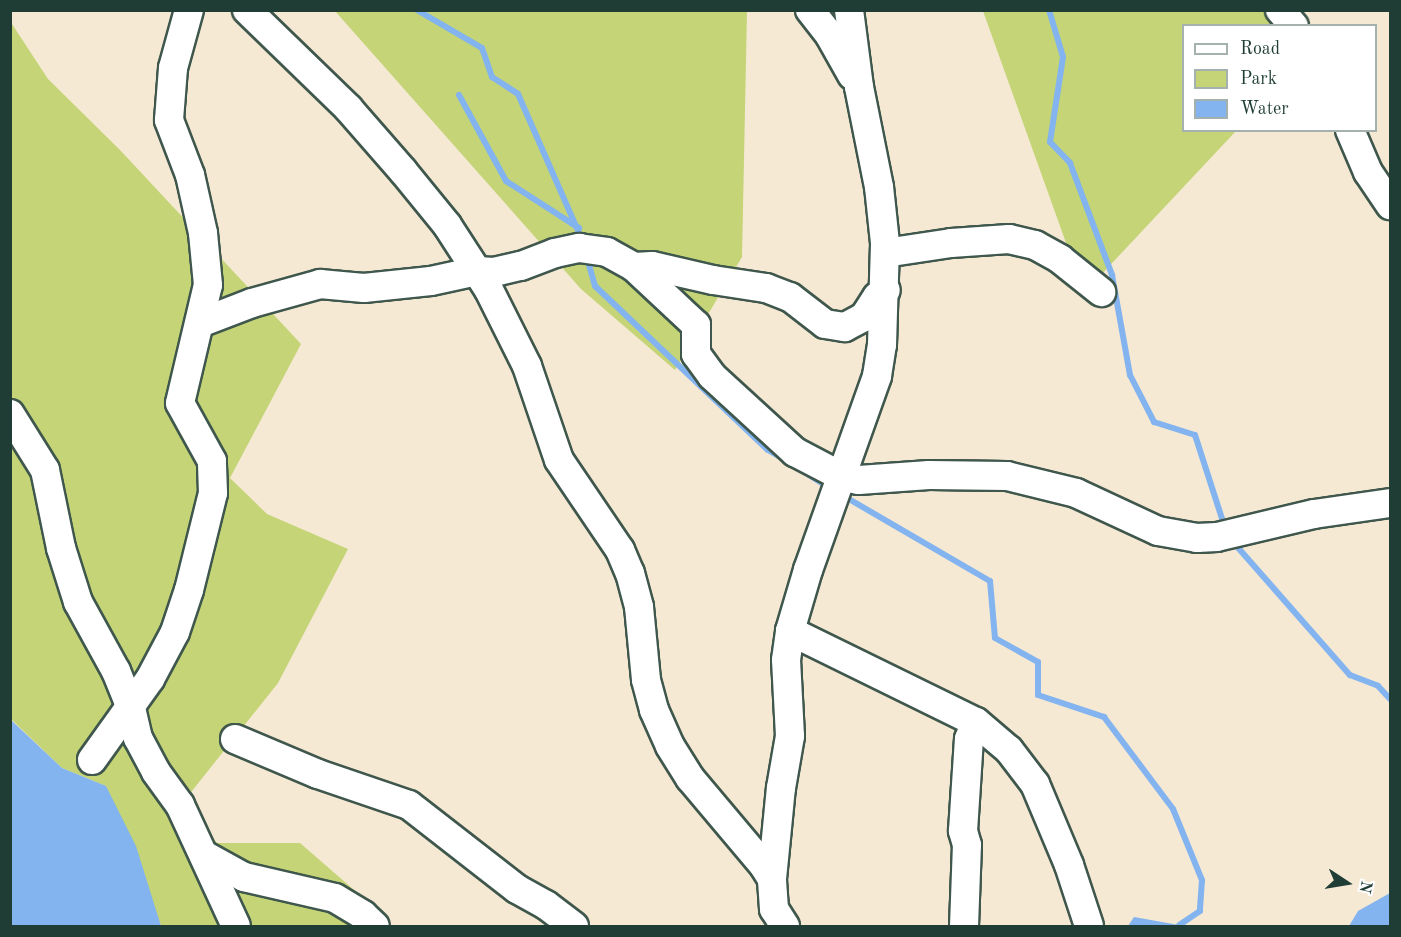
<!DOCTYPE html>
<html>
<head>
<meta charset="utf-8">
<style>
  body { margin:0 }
  #map { position:relative; width:1401px; height:937px; overflow:hidden; background:#f5e9d4; font-family:"Old Standard TT",serif }
  div>[style] { position:absolute }
  .green>* { inset:0; background:#c4d476 }
  .water>* { inset:0; background:#83b4ef }
  .stream>* { height:6px; margin:-3px; padding:0 3px; transform-origin:3px; border-radius:3px; background:#83b4ef }
  .roads { filter:drop-shadow(2px 0 #3f574c) drop-shadow(-2px 0 #3f574c) drop-shadow(0 2px #3f574c) drop-shadow(0 -2px #3f574c) }
  .minor>* { height:28px; margin:-14px; padding:0 14px; transform-origin:14px; border-radius:14px; background:#fff }
  span { translate:-50% -50%; white-space:nowrap; text-align:center; line-height:1.15; -webkit-text-stroke:5px #fff; paint-order:stroke }
  .frame { position:absolute; inset:0; border:12px solid #1f3d34; pointer-events:none }
  .legend { position:absolute; left:1182px; top:24px; width:195px; height:108px; box-sizing:border-box; background:#fff; border:2px solid #a5b1ae; margin:0; padding:8px 10px; list-style:none; font-size:18px; color:#1f3d34 }
  .legend li { display:flex; align-items:center; gap:12px; height:30px }
  .legend b { width:30px; border:2px solid #a5b1ae }
  .north { position:absolute; left:1317px; top:853px; width:60px; height:60px; -webkit-text-stroke:4px #fff; paint-order:stroke; rotate:102deg; font-size:16px; font-weight:700; line-height:24px; text-align:center; color:#1f3d34 }
  .north::after { content:''; display:block; margin:auto; width:21px; height:27px; background:#1f3d34; clip-path:polygon(50% 0,100% 100%,50% 72%,0 100%) }
</style>
</head>
<body>
<div id="map">
  <div class="green">
    <div style="clip-path:polygon(335px 11px,747px 11px,742px 257px,675px 370px,581px 289px)"></div>
    <div style="clip-path:polygon(983px 11px,1264px 11px,1272px 25px,1184px 26px,1184px 130px,1236px 131px,1084px 293px)"></div>
    <div style="clip-path:polygon(10px 21px,48px 79px,120px 150px,301px 344px,230px 478px,267px 514px,348px 549px,278px 683px,184px 801px,217px 843px,300px 843px,376px 909px,362px 926px,161px 926px,106px 786px,62px 768px,11px 719px)"></div>
  </div>
  <div class="water">
    <div style="clip-path:polygon(10px 719px,62px 768px,106px 786px,136px 846px,161px 926px,11px 926px)"></div>
    <div style="clip-path:polygon(1390px 893px,1390px 926px,1349px 926px,1358px 911px)"></div>
    <div style="clip-path:polygon(1134px 917px,1179px 925px,1181px 926px,1128px 926px)"></div>
  </div>
  <div class="stream">
    <div style="left:417px;top:10px;width:75px;rotate:30.3deg"></div>
    <div style="left:482px;top:48px;width:31px;rotate:71deg"></div>
    <div style="left:492px;top:77px;width:31px;rotate:33deg"></div>
    <div style="left:518px;top:94px;width:159px;rotate:66.3deg"></div>
    <div style="left:1049px;top:10px;width:49px;rotate:73.4deg"></div>
    <div style="left:1063px;top:57px;width:86px;rotate:98.7deg"></div>
    <div style="left:1050px;top:142px;width:29px;rotate:46deg"></div>
    <div style="left:1070px;top:163px;width:120px;rotate:69.4deg"></div>
    <div style="left:1112px;top:275px;width:102px;rotate:79.8deg"></div>
    <div style="left:1130px;top:375px;width:53px;rotate:62.9deg"></div>
    <div style="left:1154px;top:422px;width:43px;rotate:17.6deg"></div>
    <div style="left:1195px;top:435px;width:98px;rotate:72.1deg"></div>
    <div style="left:459px;top:95px;width:98px;rotate:61.3deg"></div>
    <div style="left:506px;top:181px;width:87px;rotate:32.8deg"></div>
    <div style="left:587px;top:258px;width:29px;rotate:74deg"></div>
    <div style="left:595px;top:286px;width:238px;rotate:43.5deg"></div>
    <div style="left:768px;top:450px;width:20px;rotate:30deg"></div>
    <div style="left:809px;top:475px;width:22px;rotate:32deg"></div>
    <div style="left:842px;top:495px;width:171px;rotate:30.2deg"></div>
    <div style="left:990px;top:581px;width:57px;rotate:85deg"></div>
    <div style="left:995px;top:638px;width:49px;rotate:29.2deg"></div>
    <div style="left:1038px;top:662px;width:33px;rotate:90deg"></div>
    <div style="left:1038px;top:695px;width:70px;rotate:18.4deg"></div>
    <div style="left:1104px;top:717px;width:115px;rotate:53.1deg"></div>
    <div style="left:1173px;top:809px;width:77px;rotate:67.8deg"></div>
    <div style="left:1202px;top:880px;width:31px;rotate:94deg"></div>
    <div style="left:1200px;top:911px;width:25px;rotate:146deg"></div>
    <div style="left:1233px;top:542px;width:177px;rotate:48.7deg"></div>
    <div style="left:1350px;top:675px;width:30px;rotate:21deg"></div>
    <div style="left:1378px;top:686px;width:18px;rotate:47deg"></div>
  </div>
  <div class="roads">
    <div class="minor">
      <div style="left:247px;top:10px;width:141px;rotate:44.1deg"></div>
      <div style="left:348px;top:108px;width:84px;rotate:48.9deg"></div>
      <div style="left:403px;top:171px;width:70px;rotate:50.8deg"></div>
      <div style="left:447px;top:225px;width:77px;rotate:57.1deg"></div>
      <div style="left:489px;top:290px;width:85px;rotate:63.4deg"></div>
      <div style="left:527px;top:366px;width:99px;rotate:71.2deg"></div>
      <div style="left:559px;top:460px;width:109px;rotate:55.9deg"></div>
      <div style="left:620px;top:550px;width:25px;rotate:67deg"></div>
      <div style="left:630px;top:573px;width:35px;rotate:75deg"></div>
      <div style="left:639px;top:607px;width:73px;rotate:84.5deg"></div>
      <div style="left:646px;top:680px;width:31px;rotate:75deg"></div>
      <div style="left:654px;top:710px;width:39px;rotate:66deg"></div>
      <div style="left:670px;top:746px;width:38px;rotate:58deg"></div>
      <div style="left:690px;top:778px;width:115px;rotate:49.9deg"></div>
      <div style="left:764px;top:866px;width:15px;rotate:58deg"></div>
      <div style="left:810px;top:10px;width:33px;rotate:52deg"></div>
      <div style="left:830px;top:36px;width:45px;rotate:60.6deg"></div>
      <div style="left:1280px;top:10px;width:21px;rotate:49deg"></div>
      <div style="left:1350px;top:130px;width:46px;rotate:66.8deg"></div>
      <div style="left:1368px;top:172px;width:40px;rotate:56deg"></div>
      <div style="left:885px;top:253px;width:67px;rotate:-8.6deg"></div>
      <div style="left:951px;top:243px;width:58px;rotate:-3.9deg"></div>
      <div style="left:1009px;top:239px;width:27px;rotate:13deg"></div>
      <div style="left:1035px;top:245px;width:29px;rotate:29deg"></div>
      <div style="left:1060px;top:259px;width:53px;rotate:38.8deg"></div>
      <div style="left:634px;top:267px;width:18px;rotate:-3deg"></div>
      <div style="left:652px;top:266px;width:63px;rotate:12.9deg"></div>
      <div style="left:713px;top:280px;width:54px;rotate:8.6deg"></div>
      <div style="left:766px;top:288px;width:26px;rotate:21deg"></div>
      <div style="left:790px;top:297px;width:44px;rotate:37.6deg"></div>
      <div style="left:825px;top:324px;width:20px;rotate:9deg"></div>
      <div style="left:845px;top:327px;width:21px;rotate:-28deg"></div>
      <div style="left:864px;top:317px;width:24px;rotate:-57deg"></div>
      <div style="left:877px;top:297px;width:11px;rotate:-38deg"></div>
      <div style="left:200px;top:323px;width:56px;rotate:-21deg"></div>
      <div style="left:252px;top:303px;width:71px;rotate:-15.6deg"></div>
      <div style="left:320px;top:284px;width:44px;rotate:5.2deg"></div>
      <div style="left:364px;top:288px;width:67px;rotate:-6deg"></div>
      <div style="left:431px;top:281px;width:47px;rotate:-12.3deg"></div>
      <div style="left:477px;top:271px;width:17px;rotate:3deg"></div>
      <div style="left:494px;top:272px;width:28px;rotate:-13deg"></div>
      <div style="left:521px;top:266px;width:36px;rotate:-21deg"></div>
      <div style="left:555px;top:253px;width:25px;rotate:-12deg"></div>
      <div style="left:579px;top:248px;width:28px;rotate:8deg"></div>
      <div style="left:607px;top:252px;width:31px;rotate:29deg"></div>
      <div style="left:634px;top:267px;width:85px;rotate:43.1deg"></div>
      <div style="left:696px;top:325px;width:29px;rotate:90deg"></div>
      <div style="left:696px;top:354px;width:27px;rotate:54deg"></div>
      <div style="left:712px;top:376px;width:113px;rotate:42.5deg"></div>
      <div style="left:795px;top:452px;width:52px;rotate:27.6deg"></div>
      <div style="left:841px;top:476px;width:18px;rotate:13deg"></div>
      <div style="left:859px;top:480px;width:70px;rotate:-4.1deg"></div>
      <div style="left:929px;top:475px;width:78px;rotate:0.7deg"></div>
      <div style="left:1007px;top:476px;width:71px;rotate:13.8deg"></div>
      <div style="left:1076px;top:493px;width:90px;rotate:24.9deg"></div>
      <div style="left:1158px;top:531px;width:40px;rotate:10deg"></div>
      <div style="left:1197px;top:538px;width:20px;rotate:-3deg"></div>
      <div style="left:1217px;top:537px;width:100px;rotate:-13.3deg"></div>
      <div style="left:1314px;top:514px;width:77px;rotate:-8.2deg"></div>
      <div style="left:10px;top:414px;width:66px;rotate:58deg"></div>
      <div style="left:45px;top:470px;width:80px;rotate:78.4deg"></div>
      <div style="left:61px;top:548px;width:57px;rotate:72.5deg"></div>
      <div style="left:78px;top:602px;width:79px;rotate:61.2deg"></div>
      <div style="left:116px;top:671px;width:40px;rotate:68deg"></div>
      <div style="left:131px;top:708px;width:31px;rotate:77deg"></div>
      <div style="left:138px;top:738px;width:38px;rotate:62deg"></div>
      <div style="left:156px;top:772px;width:41px;rotate:54deg"></div>
      <div style="left:180px;top:805px;width:133px;rotate:65.2deg"></div>
      <div style="left:790px;top:631px;width:207px;rotate:26.1deg"></div>
      <div style="left:976px;top:722px;width:43px;rotate:40.3deg"></div>
      <div style="left:1009px;top:750px;width:43px;rotate:52.6deg"></div>
      <div style="left:1035px;top:784px;width:88px;rotate:67.2deg"></div>
      <div style="left:1069px;top:865px;width:64px;rotate:71.8deg"></div>
      <div style="left:235px;top:739px;width:90px;rotate:22.9deg"></div>
      <div style="left:318px;top:774px;width:96px;rotate:18.8deg"></div>
      <div style="left:409px;top:805px;width:137px;rotate:37.9deg"></div>
      <div style="left:517px;top:889px;width:33px;rotate:29deg"></div>
      <div style="left:546px;top:905px;width:35px;rotate:37deg"></div>
      <div style="left:92px;top:760px;width:100px;rotate:-54.4deg"></div>
      <div style="left:150px;top:679px;width:53px;rotate:-62deg"></div>
      <div style="left:175px;top:632px;width:44px;rotate:-71.6deg"></div>
      <div style="left:189px;top:590px;width:100px;rotate:-76.1deg"></div>
      <div style="left:213px;top:493px;width:32px;rotate:-92deg"></div>
      <div style="left:212px;top:461px;width:66px;rotate:-118.9deg"></div>
      <div style="left:180px;top:403px;width:121px;rotate:-76.7deg"></div>
      <div style="left:208px;top:285px;width:52px;rotate:-95.5deg"></div>
      <div style="left:203px;top:233px;width:59px;rotate:-102.6deg"></div>
      <div style="left:190px;top:175px;width:59px;rotate:-110.9deg"></div>
      <div style="left:169px;top:120px;width:52px;rotate:-85.6deg"></div>
      <div style="left:173px;top:68px;width:60px;rotate:-74.6deg"></div>
      <div style="left:204px;top:855px;width:46px;rotate:28.8deg"></div>
      <div style="left:244px;top:877px;width:93px;rotate:13deg"></div>
      <div style="left:335px;top:898px;width:33px;rotate:31deg"></div>
      <div style="left:363px;top:915px;width:16px;rotate:43deg"></div>
      <div style="left:785px;top:926px;width:20px;rotate:-123deg"></div>
      <div style="left:774px;top:909px;width:30px;rotate:-94deg"></div>
      <div style="left:772px;top:879px;width:91px;rotate:-84.4deg"></div>
      <div style="left:781px;top:788px;width:53px;rotate:-80.2deg"></div>
      <div style="left:790px;top:736px;width:76px;rotate:-93deg"></div>
      <div style="left:786px;top:660px;width:29px;rotate:-82deg"></div>
      <div style="left:790px;top:631px;width:64px;rotate:-73.6deg"></div>
      <div style="left:808px;top:570px;width:206px;rotate:-70.4deg"></div>
      <div style="left:877px;top:376px;width:31px;rotate:-81deg"></div>
      <div style="left:882px;top:345px;width:102px;rotate:-88.3deg"></div>
      <div style="left:885px;top:243px;width:56px;rotate:-96.1deg"></div>
      <div style="left:879px;top:187px;width:102px;rotate:-101.3deg"></div>
      <div style="left:859px;top:87px;width:78px;rotate:-97.4deg"></div>
      <div style="left:964px;top:926px;width:81px;rotate:-87.9deg"></div>
      <div style="left:967px;top:845px;width:15px;rotate:-106deg"></div>
      <div style="left:963px;top:831px;width:92px;rotate:-86.3deg"></div>
      <div style="left:969px;top:739px;width:18px;rotate:-68deg"></div>
    </div>
  </div>
  <div class="frame"></div>
  <ul class="legend">
  <li><b style="height:8px;background:#fff"></b>Road</li>
  <li><b style="height:16px;background:#c4d476"></b>Park</li>
  <li><b style="height:16px;background:#83b4ef"></b>Water</li>
  </ul>
  <div class="north">N</div>
</div>
</body>
</html>
